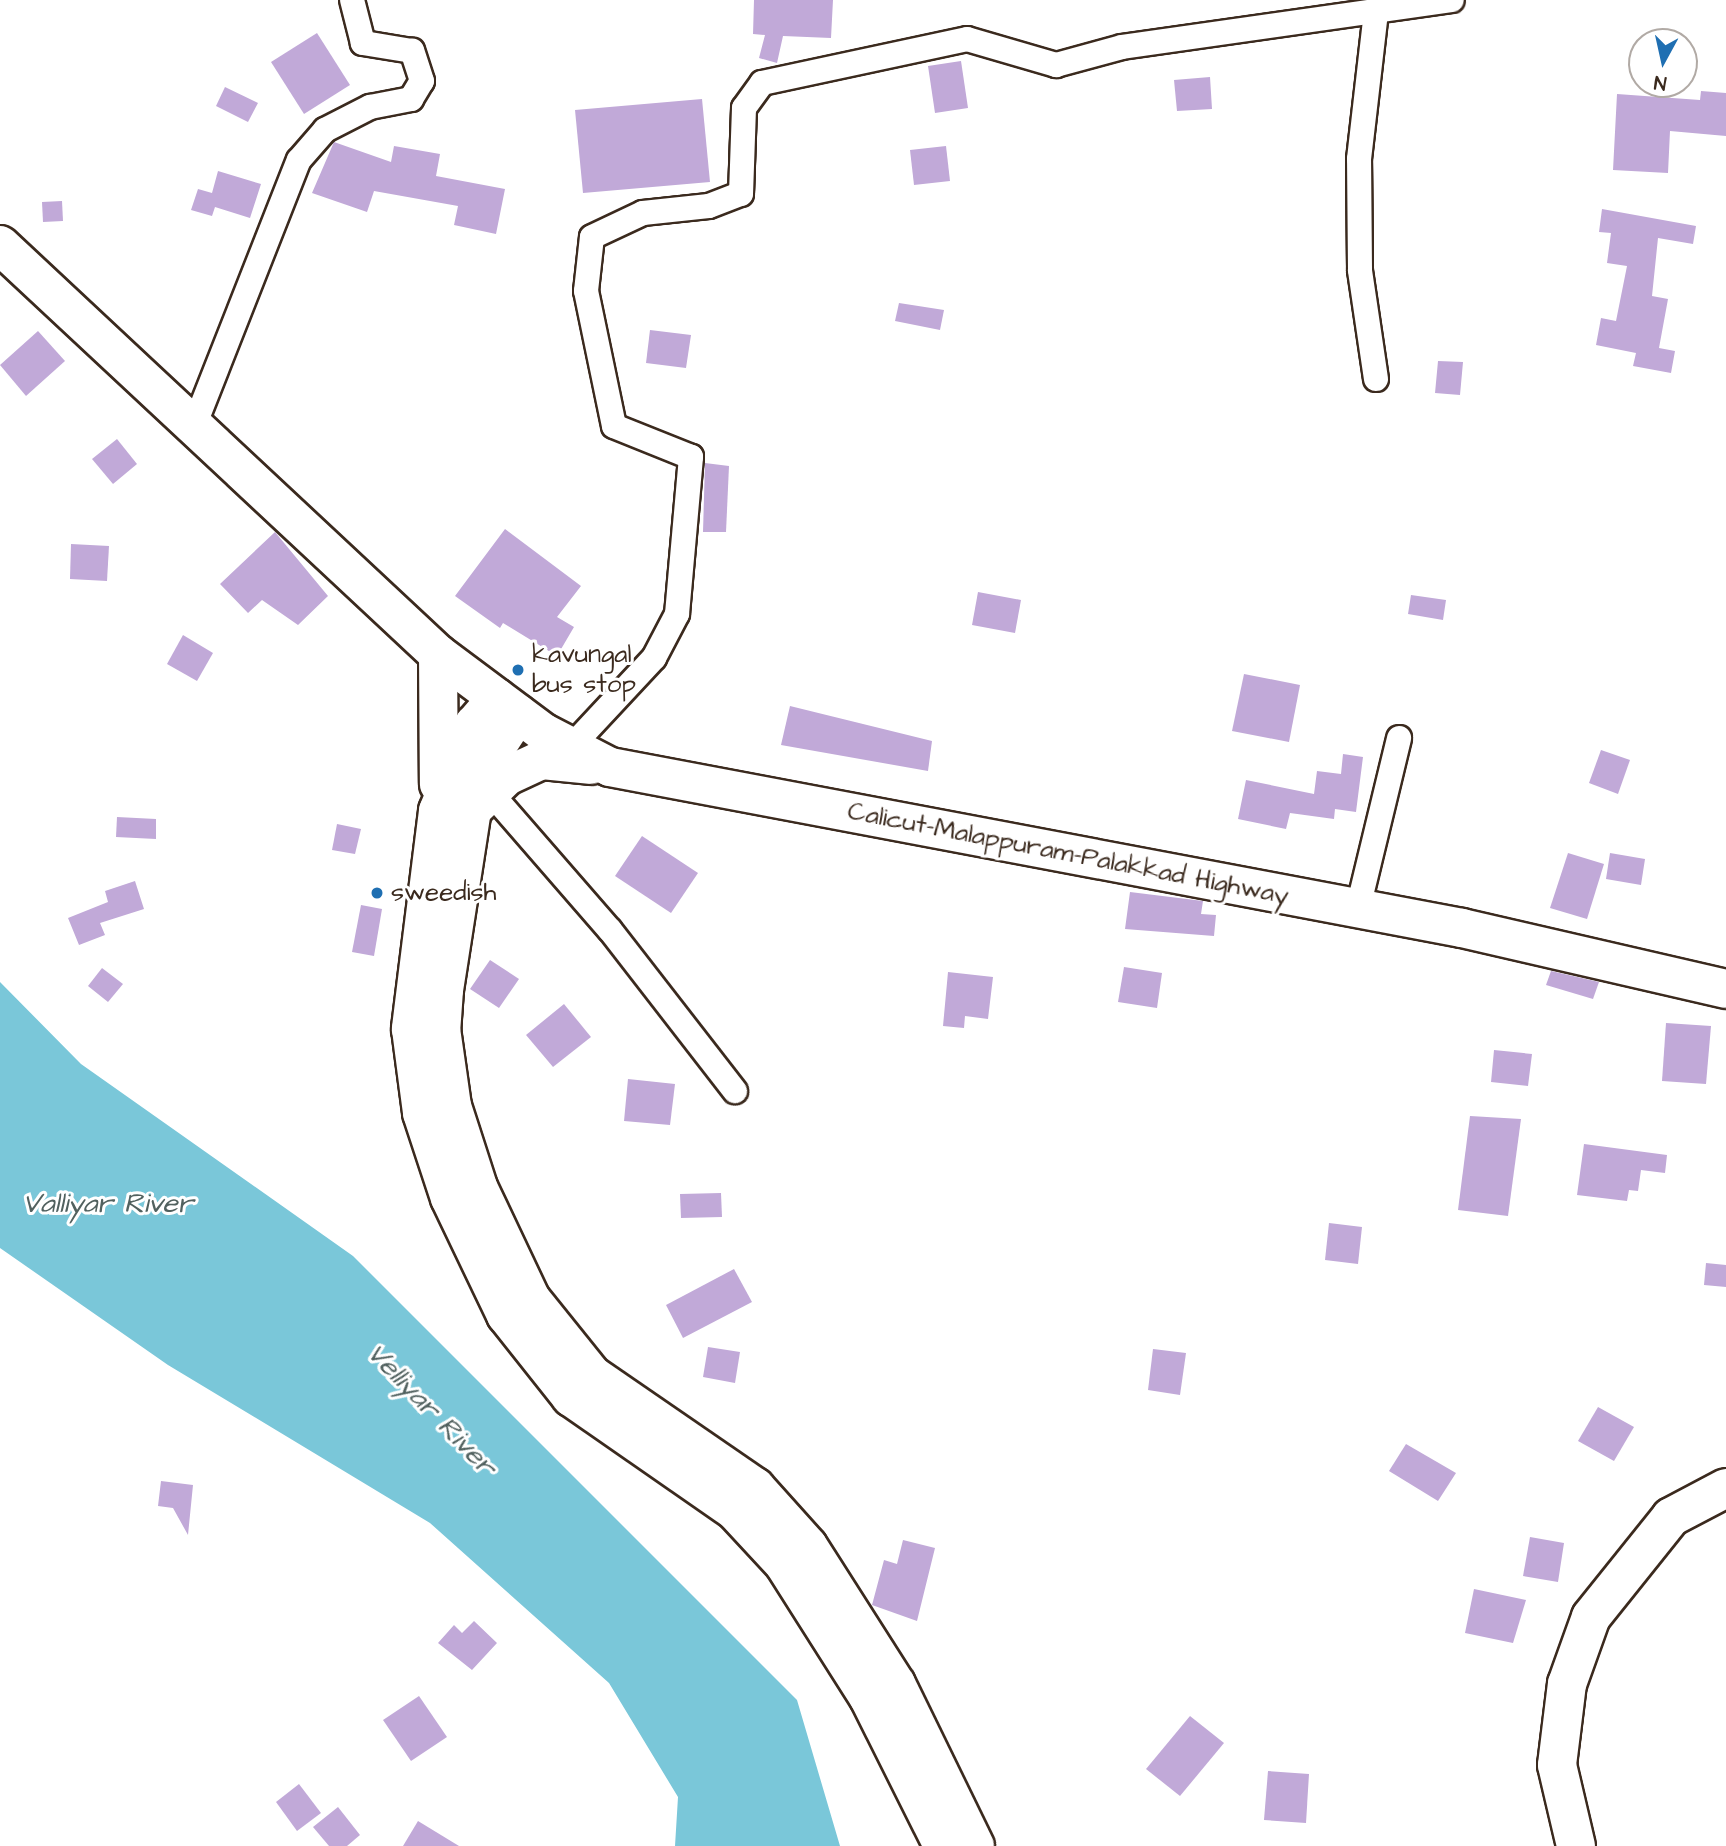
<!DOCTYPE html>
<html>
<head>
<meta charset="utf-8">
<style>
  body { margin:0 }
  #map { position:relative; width:1726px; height:1846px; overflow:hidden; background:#fff; font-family:"Architects Daughter",sans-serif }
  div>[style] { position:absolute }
  .water>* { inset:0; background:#7ac7d9 }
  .building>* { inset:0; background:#c1a9d8 }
  .roads { filter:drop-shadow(2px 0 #3b2a1e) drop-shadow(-2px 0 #3b2a1e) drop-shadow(0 2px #3b2a1e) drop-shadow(0 -2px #3b2a1e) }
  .minor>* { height:24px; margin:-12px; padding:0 12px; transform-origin:12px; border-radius:12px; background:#fff }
  .trunk>* { height:38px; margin:-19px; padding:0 19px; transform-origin:19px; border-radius:19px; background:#fff }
  .dots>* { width:19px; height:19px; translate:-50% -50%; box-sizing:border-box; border:4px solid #fff; border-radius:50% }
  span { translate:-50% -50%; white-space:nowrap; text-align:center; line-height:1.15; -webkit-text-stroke:6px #fff; paint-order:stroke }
  .poi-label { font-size:26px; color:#3b2a1e }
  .left { translate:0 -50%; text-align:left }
  .street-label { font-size:26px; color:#3b2a1e }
  .water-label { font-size:28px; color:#51615f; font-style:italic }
  .north { position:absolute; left:1628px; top:28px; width:70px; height:70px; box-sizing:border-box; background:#fff; border:2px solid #b1aaa5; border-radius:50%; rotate:188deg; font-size:19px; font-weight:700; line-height:28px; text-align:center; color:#3b2a1e }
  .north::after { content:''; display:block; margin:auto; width:24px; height:32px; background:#1f6fb2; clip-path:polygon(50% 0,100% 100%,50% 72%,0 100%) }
</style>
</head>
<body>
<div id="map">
  <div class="water">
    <div style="clip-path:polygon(0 982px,81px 1064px,353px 1256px,797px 1700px,840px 1846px,675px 1846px,678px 1797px,609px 1683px,430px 1523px,168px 1365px,0 1248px)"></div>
  </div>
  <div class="building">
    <div style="clip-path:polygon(754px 0,833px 0,831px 38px,783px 36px,777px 63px,759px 58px,765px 35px,753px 34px)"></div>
    <div style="clip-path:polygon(317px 33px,350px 85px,304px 114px,271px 62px)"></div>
    <div style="clip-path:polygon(961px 61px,968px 108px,935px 113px,928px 66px)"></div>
    <div style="clip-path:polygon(1210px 77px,1212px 109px,1177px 111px,1174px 80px)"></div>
    <div style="clip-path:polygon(225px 87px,258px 103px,248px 122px,216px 106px)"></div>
    <div style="clip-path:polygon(1701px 91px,1726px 93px,1726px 136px,1670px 131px,1668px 173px,1613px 170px,1617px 94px,1700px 100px)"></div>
    <div style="clip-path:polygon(702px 99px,710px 182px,583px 193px,575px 110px)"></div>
    <div style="clip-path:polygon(334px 142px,391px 162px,394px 146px,440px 154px,436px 176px,505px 189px,496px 234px,454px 225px,458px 206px,374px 191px,367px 212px,312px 193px)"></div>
    <div style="clip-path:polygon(946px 146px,950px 181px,914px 185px,910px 150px)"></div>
    <div style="clip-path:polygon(218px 171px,261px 184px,250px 218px,215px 207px,212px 216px,191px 210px,198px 189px,212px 193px)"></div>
    <div style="clip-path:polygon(62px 201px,63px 221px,43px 222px,42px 202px)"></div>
    <div style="clip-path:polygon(1602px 209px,1696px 226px,1693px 244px,1658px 238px,1652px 296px,1668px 299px,1659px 348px,1675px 351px,1671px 373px,1633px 366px,1636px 353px,1596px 345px,1601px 318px,1616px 321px,1627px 266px,1607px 263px,1611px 233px,1599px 232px)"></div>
    <div style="clip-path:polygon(899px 303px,944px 310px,940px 330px,895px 321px)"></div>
    <div style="clip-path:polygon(650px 330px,691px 335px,686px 368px,646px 363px)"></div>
    <div style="clip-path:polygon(38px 331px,65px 361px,26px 396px,0 365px)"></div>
    <div style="clip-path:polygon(1438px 361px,1463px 362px,1460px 395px,1435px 393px)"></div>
    <div style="clip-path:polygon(117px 439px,137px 464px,113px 484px,92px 459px)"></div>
    <div style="clip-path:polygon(705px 463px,729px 466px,726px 532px,703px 532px)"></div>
    <div style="clip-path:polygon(505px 529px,581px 586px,557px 617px,574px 627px,557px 656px,503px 623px,500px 628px,455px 596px)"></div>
    <div style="clip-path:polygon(275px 532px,328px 596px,298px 625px,262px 600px,248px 613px,220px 584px)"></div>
    <div style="clip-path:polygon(71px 544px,109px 546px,107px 581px,70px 579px)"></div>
    <div style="clip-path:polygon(978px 592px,1021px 600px,1015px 633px,972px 625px)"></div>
    <div style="clip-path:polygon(1411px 595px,1446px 600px,1443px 620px,1408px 614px)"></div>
    <div style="clip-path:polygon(183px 635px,213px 653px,197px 681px,167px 664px)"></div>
    <div style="clip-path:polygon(1244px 674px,1300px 685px,1289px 742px,1232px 731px)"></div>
    <div style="clip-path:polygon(790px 706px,932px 741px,928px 771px,781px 745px)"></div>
    <div style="clip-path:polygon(1601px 750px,1630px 760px,1618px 794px,1589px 783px)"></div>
    <div style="clip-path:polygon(1343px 754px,1363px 757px,1356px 812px,1335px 809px,1334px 819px,1290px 813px,1286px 829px,1238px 819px,1246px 780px,1314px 794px,1317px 771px,1341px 774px)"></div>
    <div style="clip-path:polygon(117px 817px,156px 819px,156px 839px,116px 837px)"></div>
    <div style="clip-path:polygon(337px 824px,361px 829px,355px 854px,332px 850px)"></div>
    <div style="clip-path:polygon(642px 836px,698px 873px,671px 913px,615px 876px)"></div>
    <div style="clip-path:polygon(1568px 853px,1604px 864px,1587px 919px,1550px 908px)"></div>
    <div style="clip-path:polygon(1610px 853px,1645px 859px,1641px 885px,1606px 879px)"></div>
    <div style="clip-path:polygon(135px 881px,144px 909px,100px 923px,105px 935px,79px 945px,68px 918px,108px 902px,105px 891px)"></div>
    <div style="clip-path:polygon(1130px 892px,1203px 901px,1201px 914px,1216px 915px,1214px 936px,1125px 929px)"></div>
    <div style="clip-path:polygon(361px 905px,382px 909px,374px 956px,352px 952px)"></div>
    <div style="clip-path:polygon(490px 960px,519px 979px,499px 1008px,470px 989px)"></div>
    <div style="clip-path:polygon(1124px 967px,1162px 973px,1157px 1008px,1118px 1002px)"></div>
    <div style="clip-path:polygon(102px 968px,123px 984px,108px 1002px,88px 986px)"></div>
    <div style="clip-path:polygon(1551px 971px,1599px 982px,1593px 999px,1546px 985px)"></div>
    <div style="clip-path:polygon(948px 972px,993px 977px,988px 1019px,965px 1016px,964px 1028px,943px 1026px)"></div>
    <div style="clip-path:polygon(564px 1004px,591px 1037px,553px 1067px,526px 1035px)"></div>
    <div style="clip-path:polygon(1666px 1023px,1711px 1026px,1706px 1084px,1662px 1081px)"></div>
    <div style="clip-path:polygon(1494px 1050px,1532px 1054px,1528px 1086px,1491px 1082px)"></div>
    <div style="clip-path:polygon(628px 1079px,675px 1084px,670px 1125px,624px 1121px)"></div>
    <div style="clip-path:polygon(1470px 1116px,1521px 1119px,1508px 1216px,1458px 1210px)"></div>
    <div style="clip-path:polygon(1584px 1144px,1667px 1155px,1665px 1173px,1641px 1170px,1638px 1191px,1629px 1190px,1627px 1201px,1577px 1195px)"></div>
    <div style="clip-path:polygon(721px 1193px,722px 1217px,681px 1218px,680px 1194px)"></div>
    <div style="clip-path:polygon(1329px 1223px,1362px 1227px,1358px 1264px,1325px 1260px)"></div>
    <div style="clip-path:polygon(1706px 1263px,1726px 1265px,1726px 1287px,1704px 1285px)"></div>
    <div style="clip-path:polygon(734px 1269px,752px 1302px,683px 1338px,666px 1305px)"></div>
    <div style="clip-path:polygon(708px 1347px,740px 1352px,735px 1383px,703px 1377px)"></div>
    <div style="clip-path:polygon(1153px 1349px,1186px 1353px,1180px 1395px,1148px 1390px)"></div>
    <div style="clip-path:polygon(1598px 1407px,1634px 1427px,1614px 1461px,1578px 1441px)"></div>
    <div style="clip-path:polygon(1406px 1444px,1456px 1473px,1438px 1501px,1389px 1471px)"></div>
    <div style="clip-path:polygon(161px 1481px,193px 1485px,188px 1535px,173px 1508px,158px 1506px)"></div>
    <div style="clip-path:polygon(1530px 1537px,1564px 1543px,1558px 1582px,1523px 1576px)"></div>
    <div style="clip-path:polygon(903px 1540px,935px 1548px,917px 1621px,872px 1605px,884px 1560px,897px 1564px)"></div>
    <div style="clip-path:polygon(1474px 1589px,1526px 1600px,1513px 1643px,1465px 1633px)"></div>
    <div style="clip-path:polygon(474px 1621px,497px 1643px,472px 1670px,438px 1643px,454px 1625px,462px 1633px)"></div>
    <div style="clip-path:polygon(419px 1696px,447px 1737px,411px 1761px,383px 1720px)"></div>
    <div style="clip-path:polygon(1190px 1716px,1224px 1743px,1180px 1796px,1146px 1769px)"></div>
    <div style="clip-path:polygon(1268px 1771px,1309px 1774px,1306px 1823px,1264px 1820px)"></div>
    <div style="clip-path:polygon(299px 1784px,321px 1813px,297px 1831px,276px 1802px)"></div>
    <div style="clip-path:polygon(338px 1807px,360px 1835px,347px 1846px,329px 1846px,313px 1827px)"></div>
    <div style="clip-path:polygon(418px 1821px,459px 1846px,403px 1846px)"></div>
  </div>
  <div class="roads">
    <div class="minor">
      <div style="left:1376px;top:379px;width:110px;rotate:-98.4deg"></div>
      <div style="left:1360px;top:270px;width:111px;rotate:-90.5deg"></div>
      <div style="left:1359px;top:159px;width:148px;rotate:-83.4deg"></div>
      <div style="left:194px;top:426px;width:286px;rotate:-68.5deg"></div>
      <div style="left:299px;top:160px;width:40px;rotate:-49deg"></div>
      <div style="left:325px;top:130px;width:51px;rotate:-27.1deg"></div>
      <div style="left:370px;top:107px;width:42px;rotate:-11deg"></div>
      <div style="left:411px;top:99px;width:21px;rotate:-59deg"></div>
      <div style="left:422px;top:81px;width:32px;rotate:-108deg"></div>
      <div style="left:412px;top:51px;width:50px;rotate:-170.7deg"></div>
      <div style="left:363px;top:43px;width:44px;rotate:-104.3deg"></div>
      <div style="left:571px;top:747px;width:122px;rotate:-47deg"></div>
      <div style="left:654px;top:658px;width:50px;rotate:-62.4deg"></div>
      <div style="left:677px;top:614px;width:158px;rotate:-84.9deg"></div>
      <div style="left:691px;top:457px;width:83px;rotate:-158.1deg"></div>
      <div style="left:614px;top:426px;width:138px;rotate:-101.7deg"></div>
      <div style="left:586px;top:291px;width:54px;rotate:-83.7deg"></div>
      <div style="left:592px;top:237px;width:56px;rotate:-25.2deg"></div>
      <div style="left:643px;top:213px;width:66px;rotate:-6.1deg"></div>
      <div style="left:709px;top:206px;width:34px;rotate:-21deg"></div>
      <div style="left:741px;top:194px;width:86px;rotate:-88deg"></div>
      <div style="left:744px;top:108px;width:31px;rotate:-54deg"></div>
      <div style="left:762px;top:83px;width:210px;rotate:-12.1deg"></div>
      <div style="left:967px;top:39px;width:93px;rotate:16.3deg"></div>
      <div style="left:1056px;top:65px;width:68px;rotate:-15.3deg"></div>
      <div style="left:1122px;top:47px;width:333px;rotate:-8.1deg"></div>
      <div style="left:489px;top:791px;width:184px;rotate:49deg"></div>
      <div style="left:610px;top:930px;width:204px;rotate:52.2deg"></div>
      <div style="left:1358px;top:908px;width:175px;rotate:-76.4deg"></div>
    </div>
    <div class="trunk">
      <div style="left:0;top:245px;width:599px;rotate:43.04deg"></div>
      <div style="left:438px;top:654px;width:132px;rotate:36.7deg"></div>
      <div style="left:544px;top:733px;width:74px;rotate:27.3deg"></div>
      <div style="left:610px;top:767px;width:867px;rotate:10.7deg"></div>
      <div style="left:1462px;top:928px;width:271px;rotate:13deg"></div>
      <div style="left:438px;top:654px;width:130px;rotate:89.6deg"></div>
      <div style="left:497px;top:698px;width:35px;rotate:131deg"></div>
      <div style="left:474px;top:724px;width:94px;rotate:112.5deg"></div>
      <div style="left:438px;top:811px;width:220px;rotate:97.1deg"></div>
      <div style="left:411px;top:1029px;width:85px;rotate:82.5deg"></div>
      <div style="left:422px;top:1113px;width:89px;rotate:71.8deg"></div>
      <div style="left:450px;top:1198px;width:130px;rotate:64.4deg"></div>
      <div style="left:506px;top:1315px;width:105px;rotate:51.6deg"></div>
      <div style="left:571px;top:1397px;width:200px;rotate:34.8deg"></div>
      <div style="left:735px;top:1511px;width:72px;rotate:47.2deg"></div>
      <div style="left:784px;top:1564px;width:159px;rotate:57.6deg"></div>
      <div style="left:869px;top:1698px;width:165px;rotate:63.4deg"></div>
      <div style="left:518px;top:714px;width:75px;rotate:123.1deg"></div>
      <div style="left:477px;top:777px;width:216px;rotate:98.8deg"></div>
      <div style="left:444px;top:990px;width:39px;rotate:94deg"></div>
      <div style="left:441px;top:1029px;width:78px;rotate:81.9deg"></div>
      <div style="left:452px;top:1106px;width:85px;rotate:72.2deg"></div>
      <div style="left:478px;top:1187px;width:124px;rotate:64.7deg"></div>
      <div style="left:531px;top:1299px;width:97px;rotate:51.2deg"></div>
      <div style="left:592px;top:1375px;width:198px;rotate:34.5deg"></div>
      <div style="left:755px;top:1487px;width:79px;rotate:48.1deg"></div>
      <div style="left:808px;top:1546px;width:164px;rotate:57.5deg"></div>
      <div style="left:896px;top:1684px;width:180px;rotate:64deg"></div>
      <div style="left:470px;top:812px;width:52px;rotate:-44.2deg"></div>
      <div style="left:507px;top:776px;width:38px;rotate:-25deg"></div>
      <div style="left:541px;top:760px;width:50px;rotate:5.7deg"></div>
      <div style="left:1576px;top:1846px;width:83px;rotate:-103.2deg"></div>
      <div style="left:1557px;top:1765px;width:82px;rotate:-83deg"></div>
      <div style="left:1567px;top:1684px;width:71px;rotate:-70.3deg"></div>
      <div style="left:1591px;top:1617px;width:128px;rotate:-51.3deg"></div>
      <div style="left:1671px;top:1517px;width:62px;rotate:-27.8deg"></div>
    </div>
  </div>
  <div class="dots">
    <div style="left:518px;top:670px;background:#1f6fb2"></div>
    <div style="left:377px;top:893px;background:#1f6fb2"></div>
  </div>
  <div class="poi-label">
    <span class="left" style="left:532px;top:670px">kavungal<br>bus stop</span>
    <span class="left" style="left:391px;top:893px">sweedish</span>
  </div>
  <div class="street-label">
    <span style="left:1068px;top:854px;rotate:11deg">Calicut-Malappuram-Palakkad Highway</span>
  </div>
  <div class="water-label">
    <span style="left:108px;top:1204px">Valliyar River</span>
    <span style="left:431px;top:1410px;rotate:46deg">Velliyar River</span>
  </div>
  <div class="north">N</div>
</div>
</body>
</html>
